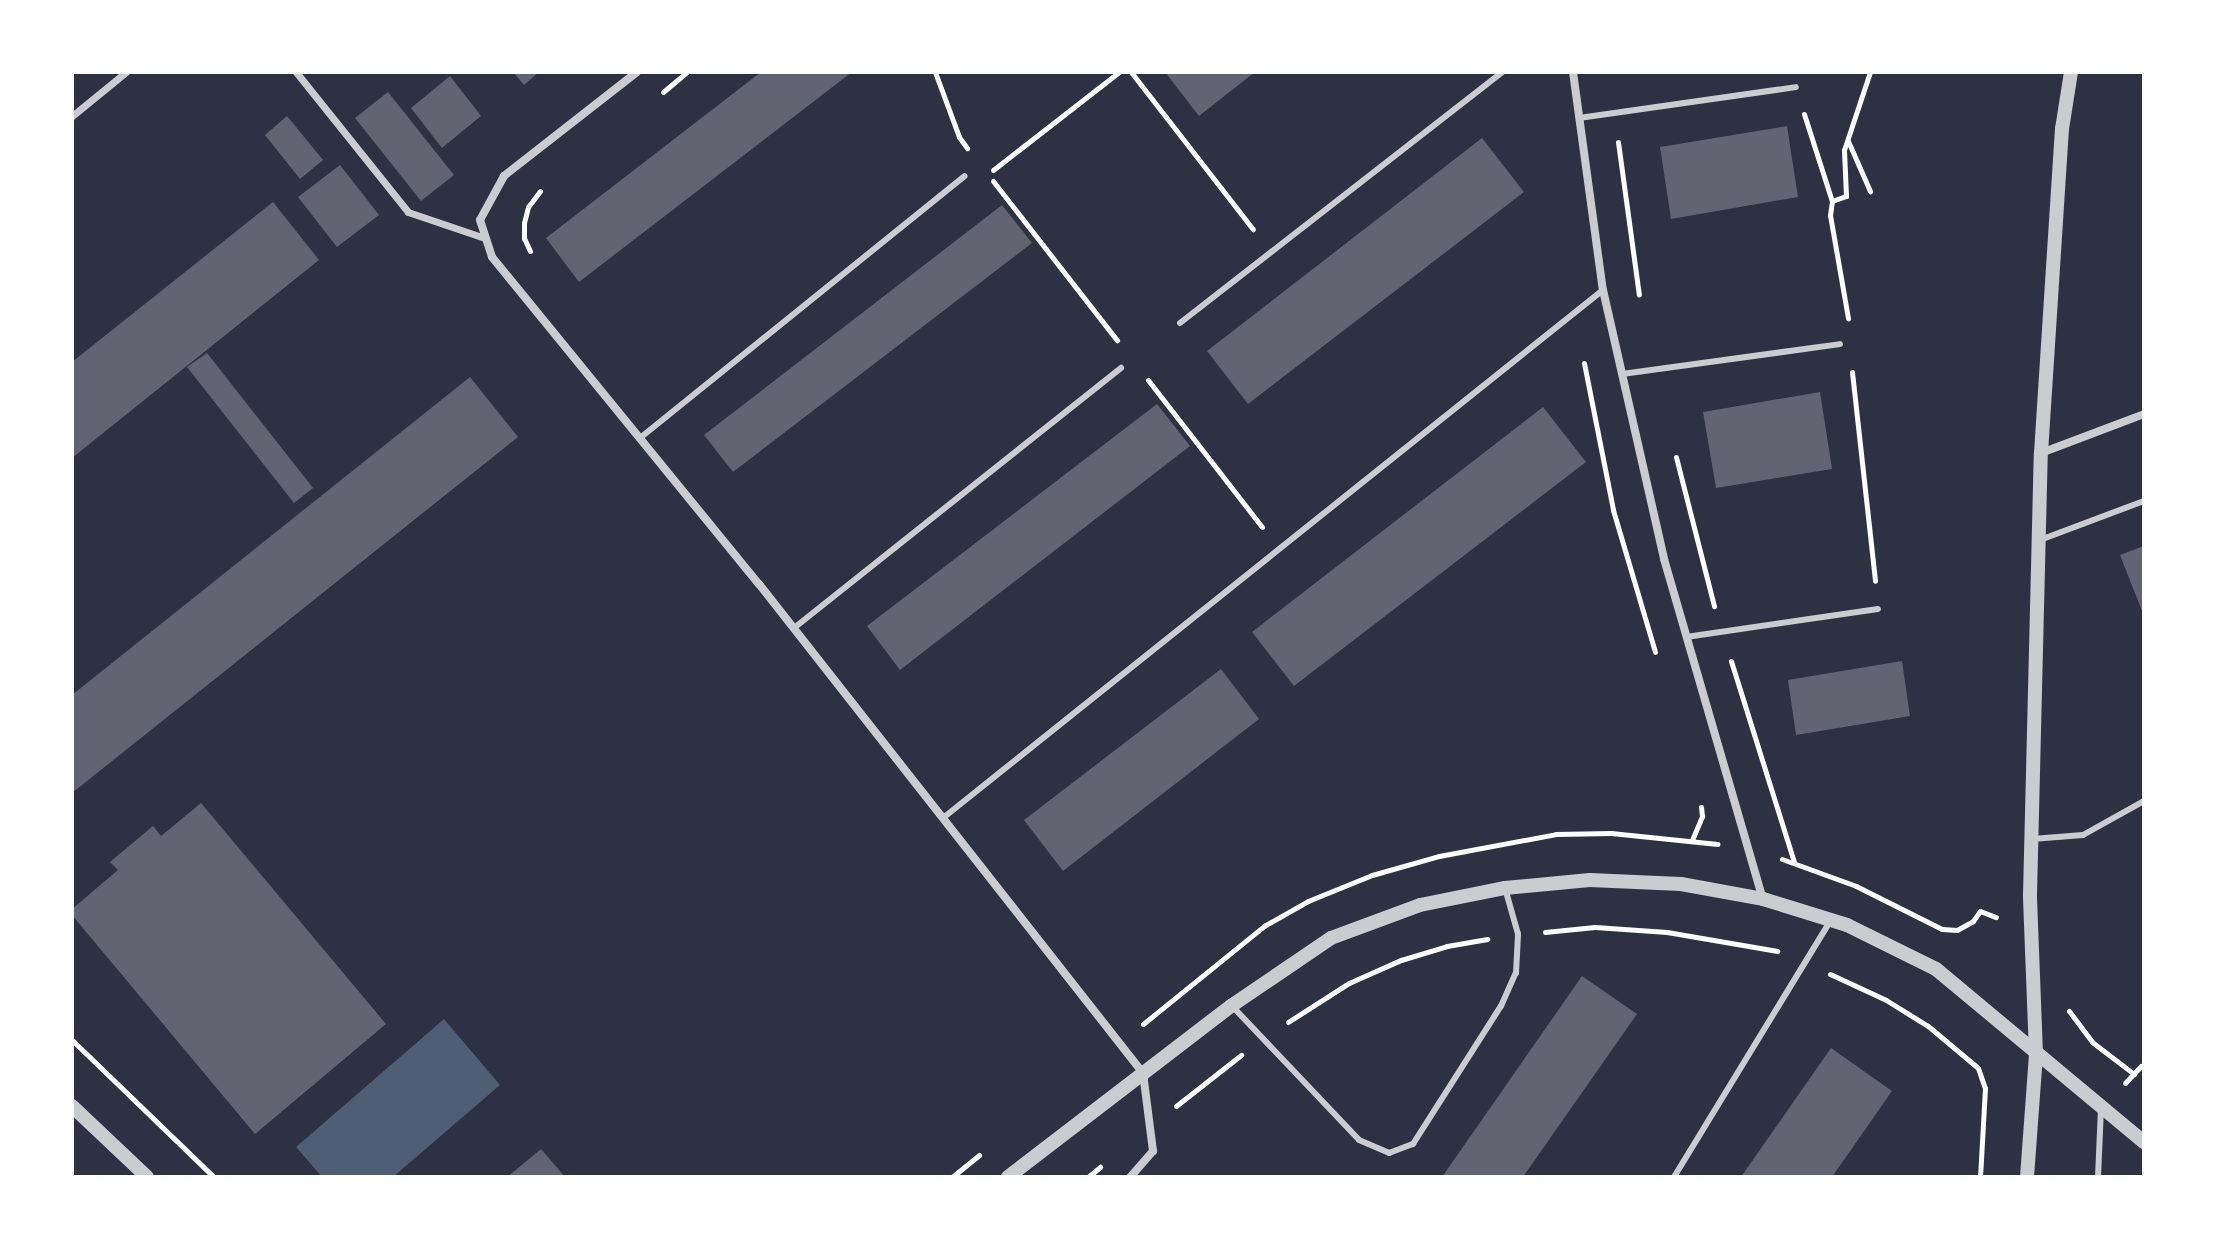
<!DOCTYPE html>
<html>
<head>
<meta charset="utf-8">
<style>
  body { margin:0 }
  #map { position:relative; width:2216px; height:1249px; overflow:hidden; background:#2d3142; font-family:Cabin,sans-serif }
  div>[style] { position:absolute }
  .water>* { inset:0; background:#4f5d75 }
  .building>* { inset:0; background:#626471 }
  .path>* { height:5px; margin:-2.5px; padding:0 2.5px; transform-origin:2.5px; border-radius:2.5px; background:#fff }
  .service>* { height:6px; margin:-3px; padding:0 3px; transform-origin:3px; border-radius:3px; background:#caccd0 }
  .pedestrian>* { height:7px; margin:-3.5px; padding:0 3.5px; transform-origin:3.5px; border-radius:3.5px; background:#caccd0 }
  .minor>* { height:8px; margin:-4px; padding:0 4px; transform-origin:4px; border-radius:4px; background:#caccd0 }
  .tertiary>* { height:14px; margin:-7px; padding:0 7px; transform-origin:7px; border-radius:7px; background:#caccd0 }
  span { translate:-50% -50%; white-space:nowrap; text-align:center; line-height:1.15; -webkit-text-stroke:8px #fff; paint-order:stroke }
  .frame { position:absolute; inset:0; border:74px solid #fff; pointer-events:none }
</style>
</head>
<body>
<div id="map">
  <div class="water">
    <div style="clip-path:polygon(444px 1019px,500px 1085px,393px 1177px,322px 1177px,296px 1147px)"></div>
  </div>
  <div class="building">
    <div style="clip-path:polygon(513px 72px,539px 72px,524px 85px)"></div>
    <div style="clip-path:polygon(761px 72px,852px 72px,579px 282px,546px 238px)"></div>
    <div style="clip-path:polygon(1165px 72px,1255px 72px,1199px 116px)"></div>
    <div style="clip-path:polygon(450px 76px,481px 116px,442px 148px,411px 108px)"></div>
    <div style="clip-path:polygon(388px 92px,454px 175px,421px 201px,355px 118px)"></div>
    <div style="clip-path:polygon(287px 116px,323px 160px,300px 179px,265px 135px)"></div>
    <div style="clip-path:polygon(1787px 126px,1798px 197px,1671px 219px,1660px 147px)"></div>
    <div style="clip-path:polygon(1482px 138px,1524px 192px,1248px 404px,1207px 351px)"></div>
    <div style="clip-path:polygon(340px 165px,379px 215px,337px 247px,298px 197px)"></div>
    <div style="clip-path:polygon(273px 202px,319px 260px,72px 458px,72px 362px)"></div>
    <div style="clip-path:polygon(1002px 205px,1032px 243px,733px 472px,704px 435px)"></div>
    <div style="clip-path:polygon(207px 353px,313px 488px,294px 503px,187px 367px)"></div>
    <div style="clip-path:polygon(470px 377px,518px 437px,72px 793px,72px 695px)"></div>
    <div style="clip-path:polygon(1820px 392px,1832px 469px,1716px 488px,1703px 412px)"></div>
    <div style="clip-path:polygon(1157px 404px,1190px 446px,900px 670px,867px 626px)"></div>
    <div style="clip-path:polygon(1543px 407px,1586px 462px,1294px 686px,1252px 632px)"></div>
    <div style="clip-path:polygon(2144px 546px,2144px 616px,2120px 555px)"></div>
    <div style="clip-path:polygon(1902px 661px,1910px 716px,1796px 735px,1788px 680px)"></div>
    <div style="clip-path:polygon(1221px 669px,1259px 719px,1063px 871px,1024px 820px)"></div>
    <div style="clip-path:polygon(201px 803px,386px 1024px,255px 1134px,72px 915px,72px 909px,118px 870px,110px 862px,153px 826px,161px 836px)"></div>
    <div style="clip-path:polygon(1582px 976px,1637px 1014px,1523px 1177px,1442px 1177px)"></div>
    <div style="clip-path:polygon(1831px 1048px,1892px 1091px,1832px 1177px,1741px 1177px)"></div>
    <div style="clip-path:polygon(541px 1149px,565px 1177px,507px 1177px)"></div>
  </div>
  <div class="path">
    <div style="left:935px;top:72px;width:69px;rotate:69.7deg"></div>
    <div style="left:959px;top:137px;width:14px;rotate:54deg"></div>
    <div style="left:1131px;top:72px;width:199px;rotate:52.2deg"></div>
    <div style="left:663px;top:92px;width:31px;rotate:-40deg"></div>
    <div style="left:1804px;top:114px;width:91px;rotate:72.2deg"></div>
    <div style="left:1832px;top:201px;width:14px;rotate:98deg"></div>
    <div style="left:1830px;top:215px;width:105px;rotate:80.1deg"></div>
    <div style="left:1848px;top:141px;width:55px;rotate:66.3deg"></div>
    <div style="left:1618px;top:142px;width:154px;rotate:82.2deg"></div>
    <div style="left:993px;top:170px;width:160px;rotate:-37.9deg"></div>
    <div style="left:993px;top:181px;width:202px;rotate:52.1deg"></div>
    <div style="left:1832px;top:201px;width:15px;rotate:-20deg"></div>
    <div style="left:1846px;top:196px;width:46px;rotate:-92.5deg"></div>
    <div style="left:1844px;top:150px;width:82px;rotate:-71.6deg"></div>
    <div style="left:530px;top:251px;width:14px;rotate:-115deg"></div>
    <div style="left:524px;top:238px;width:15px;rotate:-90deg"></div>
    <div style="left:524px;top:223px;width:16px;rotate:-76deg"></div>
    <div style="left:528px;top:207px;width:20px;rotate:-53deg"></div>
    <div style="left:1584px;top:363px;width:150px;rotate:78.8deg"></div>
    <div style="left:1613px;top:510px;width:148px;rotate:73.5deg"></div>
    <div style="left:1852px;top:372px;width:210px;rotate:83.7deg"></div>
    <div style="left:1148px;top:380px;width:186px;rotate:52.2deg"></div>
    <div style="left:1676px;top:457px;width:154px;rotate:75.7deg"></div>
    <div style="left:1731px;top:661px;width:211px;rotate:72.6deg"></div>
    <div style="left:1692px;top:840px;width:26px;rotate:-67deg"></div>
    <div style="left:1702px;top:816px;width:9px;rotate:-96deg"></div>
    <div style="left:1782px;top:859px;width:79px;rotate:20deg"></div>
    <div style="left:1856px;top:886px;width:96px;rotate:26.6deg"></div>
    <div style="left:1942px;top:929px;width:15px;rotate:4deg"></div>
    <div style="left:1957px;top:930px;width:18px;rotate:-29deg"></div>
    <div style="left:1973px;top:921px;width:12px;rotate:-55deg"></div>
    <div style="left:1980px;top:911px;width:17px;rotate:21deg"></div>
    <div style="left:1545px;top:932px;width:50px;rotate:-5.7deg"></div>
    <div style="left:1595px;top:927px;width:72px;rotate:4deg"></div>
    <div style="left:1667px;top:932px;width:112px;rotate:9.8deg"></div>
    <div style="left:1830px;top:974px;width:62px;rotate:24.9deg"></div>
    <div style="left:1886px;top:1000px;width:49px;rotate:31.8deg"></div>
    <div style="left:1928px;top:1026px;width:65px;rotate:40deg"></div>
    <div style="left:1978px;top:1068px;width:21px;rotate:71deg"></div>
    <div style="left:1985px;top:1088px;width:89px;rotate:93.2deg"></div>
    <div style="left:2069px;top:1011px;width:39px;rotate:53deg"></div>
    <div style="left:2092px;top:1042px;width:53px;rotate:37.3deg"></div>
    <div style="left:1288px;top:1022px;width:72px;rotate:-32.6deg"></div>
    <div style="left:1349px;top:983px;width:57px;rotate:-23.9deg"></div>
    <div style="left:1401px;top:960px;width:48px;rotate:-16.9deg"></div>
    <div style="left:1447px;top:946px;width:41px;rotate:-9.9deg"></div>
    <div style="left:1143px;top:1024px;width:156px;rotate:-39deg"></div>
    <div style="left:1264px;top:926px;width:51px;rotate:-29.6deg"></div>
    <div style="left:1308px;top:901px;width:69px;rotate:-22.1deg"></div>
    <div style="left:1372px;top:875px;width:70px;rotate:-15.8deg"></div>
    <div style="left:1439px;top:856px;width:119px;rotate:-10.6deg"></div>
    <div style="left:1556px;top:834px;width:55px;rotate:-1deg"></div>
    <div style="left:1611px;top:833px;width:107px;rotate:5.9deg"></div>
    <div style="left:72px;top:1040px;width:197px;rotate:44deg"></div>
    <div style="left:2125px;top:1083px;width:23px;rotate:-47deg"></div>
    <div style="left:2141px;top:1066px;width:4px;rotate:45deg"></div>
    <div style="left:1176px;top:1106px;width:83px;rotate:-38.1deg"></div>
    <div style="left:952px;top:1177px;width:35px;rotate:-39deg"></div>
    <div style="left:1088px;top:1177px;width:16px;rotate:-40deg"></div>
  </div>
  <div class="service">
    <div style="left:1579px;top:118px;width:219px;rotate:-8.1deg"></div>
    <div style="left:1180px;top:323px;width:408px;rotate:-37.9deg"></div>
    <div style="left:1622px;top:374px;width:220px;rotate:-7.8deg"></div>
    <div style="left:640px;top:438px;width:417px;rotate:-38.9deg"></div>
    <div style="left:2040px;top:540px;width:111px;rotate:-20.6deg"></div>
    <div style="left:794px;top:628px;width:418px;rotate:-38.5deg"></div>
    <div style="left:1686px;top:637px;width:194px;rotate:-8.3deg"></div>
    <div style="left:943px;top:818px;width:845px;rotate:-38.66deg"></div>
    <div style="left:2031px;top:839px;width:52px;rotate:-4.4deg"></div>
    <div style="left:2083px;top:835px;width:70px;rotate:-29.1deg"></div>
    <div style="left:1233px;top:1007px;width:183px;rotate:46.5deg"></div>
    <div style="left:1359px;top:1140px;width:33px;rotate:23deg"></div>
    <div style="left:1389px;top:1153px;width:26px;rotate:-21deg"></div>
    <div style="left:1413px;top:1144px;width:164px;rotate:-57.5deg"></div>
    <div style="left:1501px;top:1006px;width:36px;rotate:-66deg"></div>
    <div style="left:1516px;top:973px;width:39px;rotate:-87deg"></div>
    <div style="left:1518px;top:934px;width:48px;rotate:-105.8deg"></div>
    <div style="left:1674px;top:1177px;width:301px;rotate:-58.6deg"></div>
    <div style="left:2098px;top:1177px;width:68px;rotate:-87.5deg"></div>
  </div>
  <div class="pedestrian">
    <div style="left:296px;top:72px;width:179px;rotate:51.3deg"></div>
    <div style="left:408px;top:212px;width:81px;rotate:18.7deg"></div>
    <div style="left:72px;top:116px;width:70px;rotate:-39.2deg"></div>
  </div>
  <div class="minor">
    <div style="left:637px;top:72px;width:169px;rotate:142deg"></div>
    <div style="left:504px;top:176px;width:50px;rotate:118.6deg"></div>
    <div style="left:480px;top:220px;width:39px;rotate:72deg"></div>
    <div style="left:492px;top:257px;width:422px;rotate:50.8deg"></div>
    <div style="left:759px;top:584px;width:622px;rotate:51.86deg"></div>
    <div style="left:1143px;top:1073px;width:79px;rotate:82.7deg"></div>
    <div style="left:1153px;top:1151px;width:35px;rotate:131deg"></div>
    <div style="left:1573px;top:72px;width:220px;rotate:82.2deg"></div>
    <div style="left:1603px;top:290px;width:276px;rotate:77.2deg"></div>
    <div style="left:1664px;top:559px;width:354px;rotate:73.8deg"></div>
    <div style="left:2041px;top:453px;width:110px;rotate:-20.7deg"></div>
  </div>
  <div class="tertiary">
    <div style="left:72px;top:1106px;width:103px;rotate:43.4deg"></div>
    <div style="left:1008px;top:1177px;width:281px;rotate:-37.5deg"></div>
    <div style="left:1231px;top:1006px;width:121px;rotate:-34.2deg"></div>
    <div style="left:1331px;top:938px;width:95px;rotate:-20.3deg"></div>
    <div style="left:1420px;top:905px;width:87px;rotate:-11.3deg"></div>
    <div style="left:1505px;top:888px;width:85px;rotate:-5.4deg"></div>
    <div style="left:1590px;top:880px;width:91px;rotate:2.5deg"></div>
    <div style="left:1681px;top:884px;width:83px;rotate:10.4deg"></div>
    <div style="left:1763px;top:899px;width:88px;rotate:17.2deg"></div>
    <div style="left:1847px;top:925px;width:99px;rotate:26.3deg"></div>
    <div style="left:1936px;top:969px;width:271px;rotate:39.8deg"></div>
    <div style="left:2027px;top:1177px;width:123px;rotate:-85.8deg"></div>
    <div style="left:2036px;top:1054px;width:159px;rotate:-92.2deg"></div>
    <div style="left:2030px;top:895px;width:442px;rotate:-88.6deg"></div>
    <div style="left:2041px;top:453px;width:325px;rotate:-86.3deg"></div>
    <div style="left:2062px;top:129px;width:58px;rotate:-81deg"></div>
  </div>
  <div class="frame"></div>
</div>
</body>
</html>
